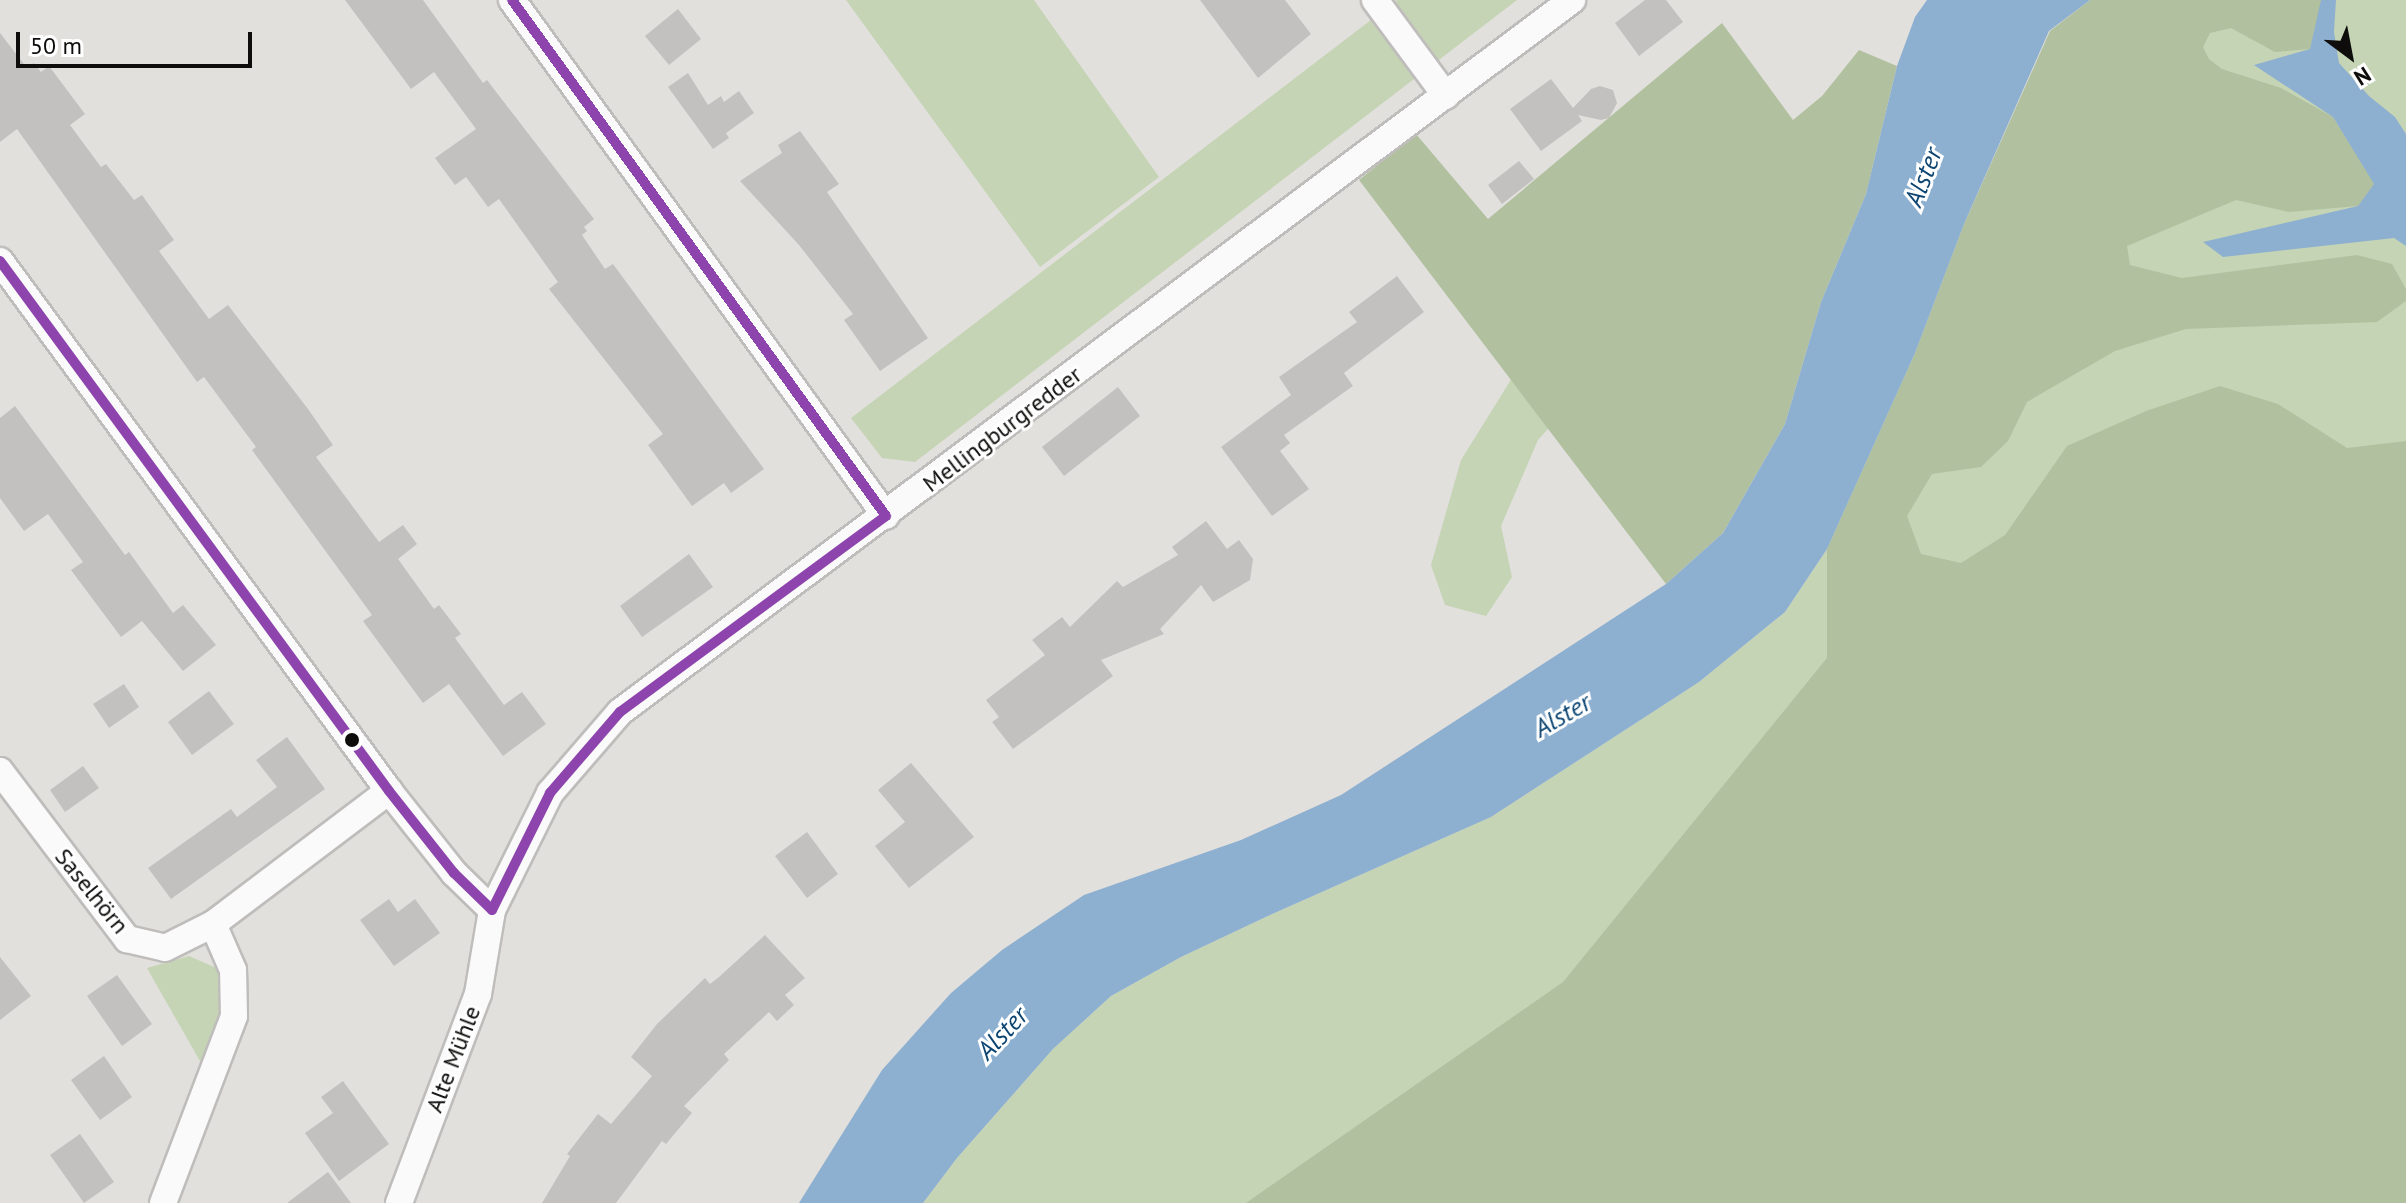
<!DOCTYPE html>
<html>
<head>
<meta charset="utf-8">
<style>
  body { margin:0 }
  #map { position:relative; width:2406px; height:1203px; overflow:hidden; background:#e2e0dd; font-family:"PT Sans",sans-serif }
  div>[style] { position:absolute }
  .green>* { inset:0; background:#c5d4b4 }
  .forest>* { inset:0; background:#b1c1a0 }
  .water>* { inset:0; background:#8eb0d0 }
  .building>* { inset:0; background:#c3c1bf }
  .roads { filter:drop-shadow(2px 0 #bfbdbb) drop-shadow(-2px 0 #bfbdbb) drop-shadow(0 2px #bfbdbb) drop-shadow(0 -2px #bfbdbb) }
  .street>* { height:26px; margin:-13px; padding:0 13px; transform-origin:13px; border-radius:13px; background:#fbfafa }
  .bus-1>* { height:10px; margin:-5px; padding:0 5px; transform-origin:5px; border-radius:5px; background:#8e44ad }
  .dots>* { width:22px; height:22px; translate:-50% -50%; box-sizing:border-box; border:4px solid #fff; border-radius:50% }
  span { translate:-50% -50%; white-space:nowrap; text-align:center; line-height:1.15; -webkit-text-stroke:6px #fff; paint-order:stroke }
  .street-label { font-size:24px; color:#0e0d0c }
  .water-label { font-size:26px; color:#0c4572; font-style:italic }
  .north { position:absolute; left:2310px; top:16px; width:80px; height:80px; -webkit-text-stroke:6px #fff; paint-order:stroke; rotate:148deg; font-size:22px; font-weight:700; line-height:32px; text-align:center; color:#0e0d0c }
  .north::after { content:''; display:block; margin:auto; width:28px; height:36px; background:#0e0d0c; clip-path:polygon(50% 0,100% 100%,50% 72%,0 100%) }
  .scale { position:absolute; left:16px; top:32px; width:236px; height:36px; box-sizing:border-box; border:4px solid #0e0d0c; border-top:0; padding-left:10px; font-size:24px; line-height:28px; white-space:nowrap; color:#0e0d0c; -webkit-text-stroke:6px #fff; paint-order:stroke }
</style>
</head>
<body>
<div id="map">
  <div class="green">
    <div style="clip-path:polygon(846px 0,1034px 0,1159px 177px,1040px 267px)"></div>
    <div style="clip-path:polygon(1397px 0,1517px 0,915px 462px,882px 458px,851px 418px)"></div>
    <div style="clip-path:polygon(2090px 0,2406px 0,2406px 1203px,923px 1203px,957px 1158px,1053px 1049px,1111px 996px,1181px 957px,1270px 915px,1491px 817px,1699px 682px,1785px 612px,1827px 549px,1915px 353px,1964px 224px)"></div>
    <div style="clip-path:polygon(1530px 349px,1590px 382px,1538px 440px,1501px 526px,1512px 577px,1486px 616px,1445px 605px,1431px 565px,1461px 460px)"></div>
    <div style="clip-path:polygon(189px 956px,221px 970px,223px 1009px,201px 1063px,147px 968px)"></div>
  </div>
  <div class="forest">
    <div style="clip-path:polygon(2090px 0,2326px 0,2310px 49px,2275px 52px,2231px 28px,2210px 33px,2203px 47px,2209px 59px,2222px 69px,2281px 88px,2333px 117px,2375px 184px,2358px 206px,2289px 212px,2236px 200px,2127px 246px,2130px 265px,2182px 278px,2357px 255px,2392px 264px,2406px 289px,2406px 301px,2377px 322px,2186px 329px,2115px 351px,2027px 402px,2008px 441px,1981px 467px,1932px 474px,1907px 516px,1921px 554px,1961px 563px,2005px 535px,2067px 446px,2146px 411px,2220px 386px,2278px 404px,2347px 448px,2406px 441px,2406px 1203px,1246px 1203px,1563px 982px,1827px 658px,1827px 549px,1915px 353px,1964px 224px,2050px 31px)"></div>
    <div style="clip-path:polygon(1722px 23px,1793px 120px,1822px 96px,1859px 50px,1897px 66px,1866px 194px,1821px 302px,1785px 424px,1723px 533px,1666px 584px,1359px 180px,1416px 134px,1488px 219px)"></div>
  </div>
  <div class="water">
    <div style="clip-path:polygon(1927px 0,2090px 0,2049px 31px,1964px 224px,1915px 353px,1827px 549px,1785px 612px,1699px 682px,1491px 817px,1270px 915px,1181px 957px,1111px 996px,1053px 1049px,957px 1158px,923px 1203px,799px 1203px,882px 1070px,951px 993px,1002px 950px,1084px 895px,1241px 840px,1341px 795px,1666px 584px,1723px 533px,1785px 424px,1821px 302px,1866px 194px,1897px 66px,1915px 17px)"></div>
    <div style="clip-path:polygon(2321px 0,2336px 0,2334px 32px,2339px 63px,2369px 96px,2395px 117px,2406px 134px,2406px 246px,2394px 238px,2223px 257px,2203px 242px,2358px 206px,2374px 184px,2333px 117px,2254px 65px,2310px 49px)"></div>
  </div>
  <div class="building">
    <div style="clip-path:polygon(345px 0,423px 0,483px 83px,487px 80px,594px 219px,584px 227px,587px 231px,582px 235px,605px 269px,613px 264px,764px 469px,731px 493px,724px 483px,692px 506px,648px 445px,663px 434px,549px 289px,558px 282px,499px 199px,488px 207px,466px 177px,455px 185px,435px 158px,476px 129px,434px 72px,411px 89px)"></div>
    <div style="clip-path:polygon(1200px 0,1285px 0,1311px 34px,1258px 78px)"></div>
    <div style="clip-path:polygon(1645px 0,1666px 0,1683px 22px,1639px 56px,1615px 23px)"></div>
    <div style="clip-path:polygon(678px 9px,701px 39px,669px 65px,645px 36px)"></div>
    <div style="clip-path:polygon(0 33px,27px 68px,34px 63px,41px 72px,49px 66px,85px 114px,70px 125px,101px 167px,106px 164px,134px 200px,142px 195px,174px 240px,159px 251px,209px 319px,228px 305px,308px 409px,333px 445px,316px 457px,379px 542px,403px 525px,417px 544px,398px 559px,434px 609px,439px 605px,461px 634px,455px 638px,504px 705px,522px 692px,546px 724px,503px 756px,449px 684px,423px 703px,363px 621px,372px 615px,252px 450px,256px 447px,204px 377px,197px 382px,17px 129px,0 142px)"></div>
    <div style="clip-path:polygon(688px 73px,708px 105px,721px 96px,724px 102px,739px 91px,754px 113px,726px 133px,729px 138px,713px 149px,668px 87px)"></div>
    <div style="clip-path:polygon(1551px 79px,1573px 108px,1591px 89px,1600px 86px,1613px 90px,1617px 103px,1609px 118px,1601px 120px,1578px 115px,1582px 121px,1541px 151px,1510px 109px)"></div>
    <div style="clip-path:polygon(800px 131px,839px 184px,827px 192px,928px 338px,880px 371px,844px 320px,853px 314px,799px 245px,740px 181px,782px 153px,778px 145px)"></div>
    <div style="clip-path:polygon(1519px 161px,1534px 179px,1502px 204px,1488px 185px)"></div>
    <div style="clip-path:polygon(1397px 276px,1424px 312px,1344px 373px,1353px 386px,1284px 435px,1290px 443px,1280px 451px,1309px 489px,1272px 516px,1221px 447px,1291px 395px,1279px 377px,1357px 322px,1349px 312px)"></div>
    <div style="clip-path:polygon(1118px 387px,1140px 416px,1064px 476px,1042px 447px)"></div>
    <div style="clip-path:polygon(15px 406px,125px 555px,129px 552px,173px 613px,183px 605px,216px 645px,183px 671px,142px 621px,121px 637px,71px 570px,83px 562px,48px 514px,24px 531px,0 498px,0 418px)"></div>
    <div style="clip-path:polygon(1206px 521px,1227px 549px,1239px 540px,1253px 559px,1250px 580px,1213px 602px,1201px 585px,1160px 629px,1164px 634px,1101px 660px,1113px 676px,1013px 749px,992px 722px,999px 717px,986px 700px,1045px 655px,1032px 640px,1062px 617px,1070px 627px,1117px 581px,1123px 587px,1178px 555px,1172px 547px)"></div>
    <div style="clip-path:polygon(689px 554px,713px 587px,642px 637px,620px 606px)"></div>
    <div style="clip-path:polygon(124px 684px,139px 707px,109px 728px,93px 704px)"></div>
    <div style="clip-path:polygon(209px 691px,234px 724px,192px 755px,168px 722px)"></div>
    <div style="clip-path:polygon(287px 737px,325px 789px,171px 899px,148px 868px,231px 809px,237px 817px,277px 787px,256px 760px)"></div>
    <div style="clip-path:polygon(911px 763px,974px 837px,909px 888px,875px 846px,905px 822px,878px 790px)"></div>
    <div style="clip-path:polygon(83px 766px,99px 788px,65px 812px,50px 790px)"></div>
    <div style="clip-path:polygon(807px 832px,838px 874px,807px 898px,775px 856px)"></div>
    <div style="clip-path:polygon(389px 899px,398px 912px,415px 899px,440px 933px,394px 966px,360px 920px)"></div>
    <div style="clip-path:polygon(765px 935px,805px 978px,785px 995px,794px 1005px,777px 1021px,769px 1012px,724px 1054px,729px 1060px,684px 1106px,692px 1113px,666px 1144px,662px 1141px,616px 1203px,542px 1203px,570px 1156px,567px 1154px,598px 1114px,611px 1124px,652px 1076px,631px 1057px,657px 1024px,705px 978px,710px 984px,719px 977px)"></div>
    <div style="clip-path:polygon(0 957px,31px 996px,0 1020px)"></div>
    <div style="clip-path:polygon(117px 975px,152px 1024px,122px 1046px,87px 996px)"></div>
    <div style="clip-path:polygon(104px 1056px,132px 1097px,100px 1120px,71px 1080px)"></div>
    <div style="clip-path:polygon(343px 1081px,389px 1144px,339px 1181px,305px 1133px,333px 1113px,321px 1097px)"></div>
    <div style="clip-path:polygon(80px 1134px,114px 1182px,84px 1203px,50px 1155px)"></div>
    <div style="clip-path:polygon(328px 1172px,351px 1203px,287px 1203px)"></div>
  </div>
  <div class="roads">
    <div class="street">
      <div style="left:512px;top:0;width:637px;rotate:54.07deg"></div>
      <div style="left:1375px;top:0;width:119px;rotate:53.5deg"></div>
      <div style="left:0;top:261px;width:657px;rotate:53.72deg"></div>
      <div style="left:389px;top:791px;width:105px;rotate:51.6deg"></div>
      <div style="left:454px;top:873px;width:53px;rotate:44.2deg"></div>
      <div style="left:0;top:771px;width:211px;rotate:52.9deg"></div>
      <div style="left:127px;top:939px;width:39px;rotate:13deg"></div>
      <div style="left:165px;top:948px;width:54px;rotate:-26.6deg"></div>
      <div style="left:213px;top:924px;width:221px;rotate:-37.1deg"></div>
      <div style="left:163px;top:1203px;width:200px;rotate:-69.2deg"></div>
      <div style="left:234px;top:1016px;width:46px;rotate:-91.2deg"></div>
      <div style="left:233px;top:970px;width:50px;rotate:-113.5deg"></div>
      <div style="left:399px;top:1203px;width:223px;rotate:-69.3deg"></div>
      <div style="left:478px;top:994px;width:85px;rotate:-80.5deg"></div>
      <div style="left:492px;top:910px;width:131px;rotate:-63.6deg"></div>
      <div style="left:550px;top:793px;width:107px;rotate:-49.2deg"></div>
      <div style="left:620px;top:712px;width:1189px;rotate:-36.79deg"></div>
    </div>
  </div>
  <div class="bus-1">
    <div style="left:0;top:261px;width:657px;rotate:53.72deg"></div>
    <div style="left:389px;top:791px;width:105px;rotate:51.6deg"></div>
    <div style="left:454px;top:873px;width:53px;rotate:44.2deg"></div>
    <div style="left:492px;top:910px;width:131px;rotate:-63.6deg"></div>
    <div style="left:550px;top:793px;width:107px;rotate:-49.2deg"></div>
    <div style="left:620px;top:712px;width:330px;rotate:-36.4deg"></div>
    <div style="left:886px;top:516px;width:637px;rotate:-125.93deg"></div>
  </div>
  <div class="dots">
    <div style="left:352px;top:740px;background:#0e0d0c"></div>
  </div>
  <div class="street-label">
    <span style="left:1002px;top:429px;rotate:-37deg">Mellingburgredder</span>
    <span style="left:92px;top:891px;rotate:51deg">Saselhörn</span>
    <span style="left:453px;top:1059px;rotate:-69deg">Alte Mühle</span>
  </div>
  <div class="water-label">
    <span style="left:1923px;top:177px;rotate:-69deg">Alster</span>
    <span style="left:1562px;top:715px;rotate:-30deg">Alster</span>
    <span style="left:1002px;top:1033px;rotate:-47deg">Alster</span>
  </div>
  <div class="north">N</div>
  <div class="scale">50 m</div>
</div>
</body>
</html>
